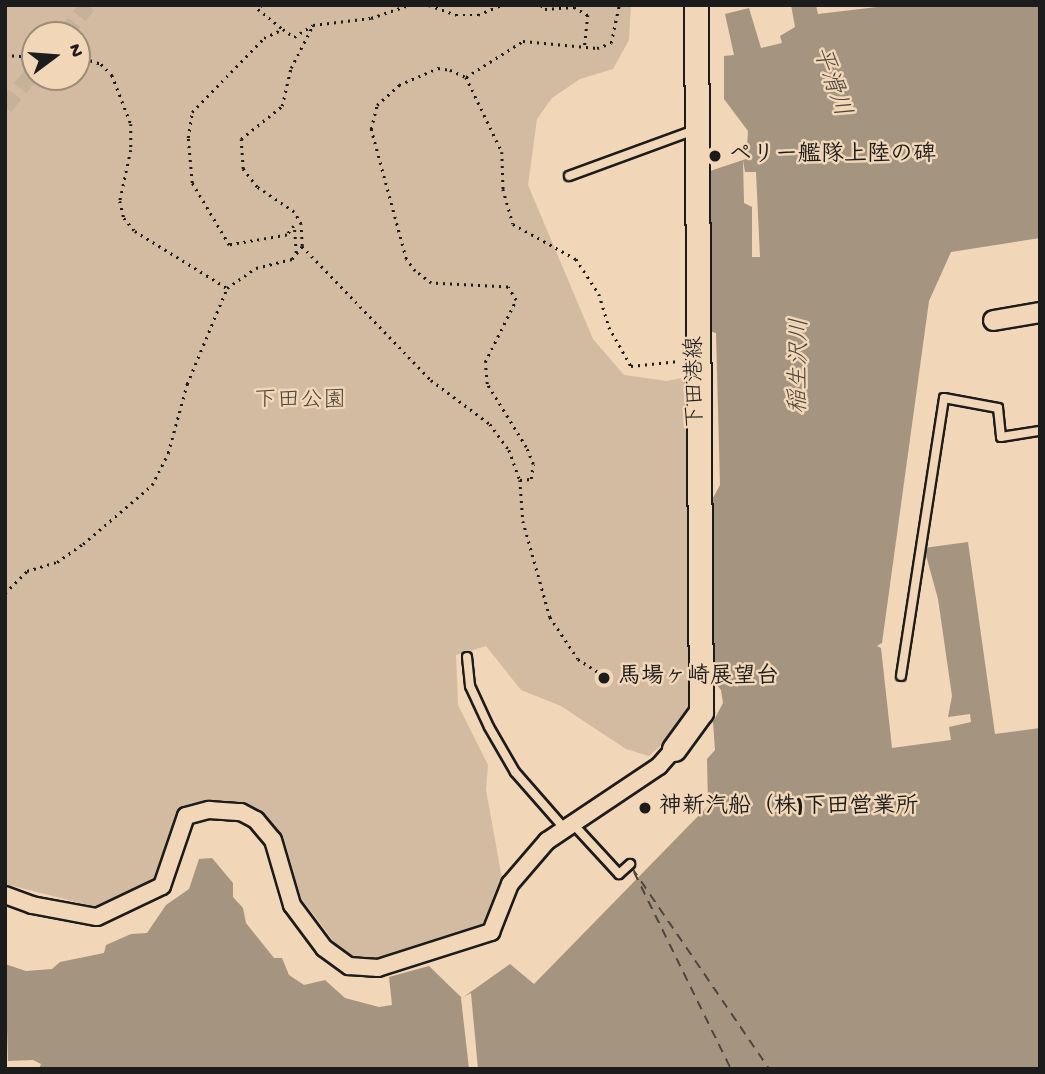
<!DOCTYPE html>
<html>
<head>
<meta charset="utf-8">
<style>
  body { margin:0 }
  #map { position:relative; width:1045px; height:1074px; overflow:hidden; background:#f1d6b8; font-family:"Gochi Hand","Klee One",sans-serif }
  div>[style] { position:absolute }
  .green>* { inset:0; background:#d2bba1 }
  .water>* { inset:0; background:#a59480 }
  .pier>* { inset:0; background:#f1d6b8 }
  .ferry>* { height:2px; margin-top:-1px; transform-origin:0; background:repeating-linear-gradient(90deg,#4c463f 0 9px,transparent 0 16px) }
  .minor-tunnel>* { height:16px; margin-top:-8px; transform-origin:0; background:repeating-linear-gradient(90deg,#c6b199 0 16px,transparent 0 24px) }
  .path>* { height:2.5px; margin-top:-1.25px; transform-origin:0; background:repeating-linear-gradient(90deg,#1c1c1c 0 2px,transparent 0 7px) }
  .roads { filter:drop-shadow(2px 0 #1c1c1c) drop-shadow(-2px 0 #1c1c1c) drop-shadow(0 2px #1c1c1c) drop-shadow(0 -2px #1c1c1c) }
  .service>* { height:8px; margin:-4px; padding:0 4px; transform-origin:4px; border-radius:4px; background:#f1d6b8 }
  .minor>* { height:16px; margin:-8px; padding:0 8px; transform-origin:8px; border-radius:8px; background:#f1d6b8 }
  .tertiary>* { height:19px; margin:-9.5px; padding:0 9.5px; transform-origin:9.5px; border-radius:9.5px; background:#f1d6b8 }
  .secondary>* { height:23px; margin:-11.5px; padding:0 11.5px; transform-origin:11.5px; border-radius:11.5px; background:#f1d6b8 }
  .dots>* { width:19px; height:19px; translate:-50% -50%; box-sizing:border-box; border:4px solid #f1d6b8; border-radius:50% }
  span { translate:-50% -50%; white-space:nowrap; text-align:center; line-height:1.15; -webkit-text-stroke:5px #f1d6b8; paint-order:stroke }
  .poi-label { font-size:23px; color:#1c1c1c; font-weight:700 }
  .left { translate:0 -50%; text-align:left }
  .street-label { font-size:23px; color:#1c1c1c }
  .park-label { font-size:23px; color:#4a443d }
  .water-label { font-size:24px; color:#4c463f; font-style:italic }
  .frame { position:absolute; inset:0; border:7px solid #1c1c1c; pointer-events:none }
  .north { position:absolute; left:21px; top:21px; width:70px; height:70px; box-sizing:border-box; background:#f1d6b8; border:2px solid #9c8c7a; border-radius:50%; rotate:74deg; font-size:19px; font-weight:700; line-height:28px; text-align:center; color:#1c1c1c }
  .north::after { content:''; display:block; margin:auto; width:24px; height:32px; background:#1c1c1c; clip-path:polygon(50% 0,100% 100%,50% 72%,0 100%) }
</style>
</head>
<body>
<div id="map">
  <div class="green">
    <div style="clip-path:polygon(evenodd,5px 5px,631px 5px,629px 40px,613px 69px,580px 79px,552px 98px,537px 119px,528px 185px,593px 339px,624px 375px,667px 381px,691px 376px,694px 716px,649px 756px,626px 749px,561px 706px,521px 690px,486px 646px,456px 655px,458px 705px,488px 765px,486px 790px,503px 884px,491px 918px,468px 935px,368px 963px,344px 955px,298px 894px,279px 833px,238px 803px,205px 803px,184px 813px,158px 880px,126px 892px,100px 908px,5px 884px,5px 5px,35px 35px,77px 35px,77px 77px,35px 77px,35px 35px)"></div>
  </div>
  <div class="water">
    <div style="clip-path:polygon(791px 5px,816px 5px,818px 14px,894px 5px,1040px 5px,1040px 238px,951px 252px,929px 301px,882px 643px,877px 646px,881px 648px,892px 748px,951px 740px,949px 727px,971px 722px,970px 714px,948px 717px,952px 696px,938px 599px,924px 548px,968px 542px,995px 734px,1040px 728px,1040px 1069px,39px 1069px,41px 1064px,33px 1060px,8px 1061px,5px 964px,26px 971px,52px 969px,60px 962px,104px 953px,106px 945px,131px 934px,147px 933px,166px 905px,189px 889px,199px 859px,212px 858px,233px 883px,233px 897px,243px 908px,246px 923px,274px 958px,282px 958px,289px 975px,304px 985px,325px 980px,345px 998px,379px 1007px,392px 1005px,389px 977px,429px 966px,462px 998px,510px 964px,534px 984px,708px 806px,707px 759px,715px 750px,713px 722px,723px 703px,721px 690px,711px 678px,708px 507px,720px 485px,716px 333px,706px 330px,707px 172px,746px 159px,748px 131px,724px 99px,724px 56px,734px 55px,725px 14px,749px 8px,761px 48px,782px 43px,780px 36px,795px 27px)"></div>
  </div>
  <div class="pier">
    <div style="clip-path:polygon(743px 160px,745px 172px,756px 172px,760px 257px,752px 257px,752px 207px,744px 203px)"></div>
    <div style="clip-path:polygon(471px 993px,478px 1069px,469px 1069px,461px 998px)"></div>
  </div>
  <div class="ferry">
    <div style="left:632px;top:868px;width:243px;rotate:55.7deg"></div>
    <div style="left:634px;top:872px;width:220px;rotate:63.8deg"></div>
  </div>
  <div class="minor-tunnel">
    <div style="left:64px;top:35px;width:38px;rotate:-51deg"></div>
    <div style="left:5px;top:107px;width:48px;rotate:-51deg"></div>
  </div>
  <div class="path">
    <div style="left:262px;top:5px;width:6px;rotate:135deg"></div>
    <div style="left:258px;top:9px;width:32px;rotate:39deg"></div>
    <div style="left:429px;top:5px;width:29px;rotate:20deg"></div>
    <div style="left:456px;top:15px;width:22px"></div>
    <div style="left:478px;top:15px;width:25px;rotate:-23deg"></div>
    <div style="left:541px;top:5px;width:6px;rotate:45deg"></div>
    <div style="left:545px;top:9px;width:29px;rotate:-4deg"></div>
    <div style="left:574px;top:7px;width:16px;rotate:30deg"></div>
    <div style="left:588px;top:15px;width:31px;rotate:96deg"></div>
    <div style="left:5px;top:55px;width:30px;rotate:4deg"></div>
    <div style="left:77px;top:56px;width:25px;rotate:18deg"></div>
    <div style="left:101px;top:64px;width:16px;rotate:45deg"></div>
    <div style="left:112px;top:75px;width:53px;rotate:68.8deg"></div>
    <div style="left:131px;top:124px;width:26px;rotate:90deg"></div>
    <div style="left:131px;top:150px;width:52px;rotate:102.2deg"></div>
    <div style="left:120px;top:201px;width:17px;rotate:77deg"></div>
    <div style="left:124px;top:218px;width:17px;rotate:50deg"></div>
    <div style="left:135px;top:231px;width:108px;rotate:31.8deg"></div>
    <div style="left:227px;top:288px;width:35px;rotate:-35deg"></div>
    <div style="left:256px;top:268px;width:37px;rotate:-14deg"></div>
    <div style="left:292px;top:259px;width:16px;rotate:-52deg"></div>
    <div style="left:302px;top:246px;width:22px;rotate:-93deg"></div>
    <div style="left:301px;top:224px;width:14px;rotate:-120deg"></div>
    <div style="left:294px;top:212px;width:45px;rotate:-146deg"></div>
    <div style="left:257px;top:187px;width:23px;rotate:-128deg"></div>
    <div style="left:243px;top:169px;width:30px;rotate:-94deg"></div>
    <div style="left:241px;top:139px;width:53px;rotate:-38.8deg"></div>
    <div style="left:282px;top:106px;width:39px;rotate:-77deg"></div>
    <div style="left:291px;top:68px;width:48px;rotate:-62.9deg"></div>
    <div style="left:313px;top:25px;width:58px;rotate:-6.9deg"></div>
    <div style="left:371px;top:18px;width:40px;rotate:-18.9deg"></div>
    <div style="left:466px;top:77px;width:67px;rotate:-32.3deg"></div>
    <div style="left:523px;top:41px;width:74px;rotate:5.4deg"></div>
    <div style="left:597px;top:48px;width:15px;rotate:-20deg"></div>
    <div style="left:611px;top:43px;width:39px;rotate:-78deg"></div>
    <div style="left:302px;top:246px;width:186px;rotate:46.1deg"></div>
    <div style="left:431px;top:380px;width:74px;rotate:36.7deg"></div>
    <div style="left:490px;top:424px;width:32px;rotate:54deg"></div>
    <div style="left:509px;top:450px;width:32px;rotate:70deg"></div>
    <div style="left:520px;top:480px;width:11px;rotate:-5deg"></div>
    <div style="left:531px;top:479px;width:15px;rotate:-82deg"></div>
    <div style="left:533px;top:464px;width:18px;rotate:-112deg"></div>
    <div style="left:526px;top:447px;width:74px;rotate:-121.8deg"></div>
    <div style="left:487px;top:384px;width:22px;rotate:-95deg"></div>
    <div style="left:485px;top:362px;width:69px;rotate:-63.4deg"></div>
    <div style="left:516px;top:300px;width:15px;rotate:-122deg"></div>
    <div style="left:508px;top:287px;width:77px;rotate:-177deg"></div>
    <div style="left:431px;top:283px;width:20px;rotate:-143deg"></div>
    <div style="left:415px;top:271px;width:15px;rotate:-127deg"></div>
    <div style="left:406px;top:259px;width:135px;rotate:-105.1deg"></div>
    <div style="left:371px;top:129px;width:25px;rotate:-76deg"></div>
    <div style="left:377px;top:105px;width:30px;rotate:-42deg"></div>
    <div style="left:399px;top:85px;width:43px;rotate:-23.6deg"></div>
    <div style="left:438px;top:68px;width:12px;rotate:9deg"></div>
    <div style="left:450px;top:70px;width:17px;rotate:24deg"></div>
    <div style="left:466px;top:77px;width:83px;rotate:64.4deg"></div>
    <div style="left:502px;top:152px;width:37px;rotate:88deg"></div>
    <div style="left:503px;top:189px;width:36px;rotate:74deg"></div>
    <div style="left:513px;top:224px;width:72px;rotate:29.1deg"></div>
    <div style="left:576px;top:259px;width:42px;rotate:56.7deg"></div>
    <div style="left:599px;top:294px;width:34px;rotate:73deg"></div>
    <div style="left:609px;top:327px;width:45px;rotate:60.6deg"></div>
    <div style="left:631px;top:366px;width:48px;rotate:-5.9deg"></div>
    <div style="left:296px;top:253px;width:27px;rotate:-94deg"></div>
    <div style="left:294px;top:226px;width:11px;rotate:128deg"></div>
    <div style="left:287px;top:235px;width:59px;rotate:170.2deg"></div>
    <div style="left:229px;top:245px;width:72px;rotate:-120.8deg"></div>
    <div style="left:192px;top:183px;width:45px;rotate:-95.1deg"></div>
    <div style="left:188px;top:138px;width:26px;rotate:-81deg"></div>
    <div style="left:192px;top:112px;width:103px;rotate:-45.8deg"></div>
    <div style="left:264px;top:38px;width:21px;rotate:-25deg"></div>
    <div style="left:283px;top:29px;width:14px;rotate:36deg"></div>
    <div style="left:294px;top:37px;width:22px;rotate:-32deg"></div>
    <div style="left:520px;top:480px;width:41px;rotate:85.8deg"></div>
    <div style="left:523px;top:521px;width:100px;rotate:74.3deg"></div>
    <div style="left:550px;top:617px;width:50px;rotate:56.3deg"></div>
    <div style="left:578px;top:659px;width:27px;rotate:33deg"></div>
    <div style="left:5px;top:593px;width:31px;rotate:-45deg"></div>
    <div style="left:27px;top:571px;width:31px;rotate:-17deg"></div>
    <div style="left:57px;top:562px;width:32px;rotate:-35deg"></div>
    <div style="left:83px;top:544px;width:91px;rotate:-40.5deg"></div>
    <div style="left:152px;top:485px;width:36px;rotate:-63deg"></div>
    <div style="left:168px;top:453px;width:72px;rotate:-74.6deg"></div>
    <div style="left:187px;top:384px;width:104px;rotate:-67.4deg"></div>
  </div>
  <div class="roads">
    <div class="service">
      <div style="left:569px;top:176px;width:134px;rotate:-20.1deg"></div>
      <div style="left:467px;top:657px;width:29px;rotate:84deg"></div>
      <div style="left:470px;top:686px;width:45px;rotate:65.1deg"></div>
      <div style="left:489px;top:727px;width:52px;rotate:60deg"></div>
      <div style="left:515px;top:772px;width:74px;rotate:48.8deg"></div>
      <div style="left:901px;top:676px;width:281px;rotate:-81.2deg"></div>
      <div style="left:944px;top:398px;width:55px;rotate:10.5deg"></div>
      <div style="left:998px;top:408px;width:29px;rotate:84deg"></div>
      <div style="left:1001px;top:437px;width:39px;rotate:-9deg"></div>
      <div style="left:573px;top:824px;width:68px;rotate:47.4deg"></div>
      <div style="left:619px;top:874px;width:15px;rotate:-42deg"></div>
    </div>
    <div class="minor">
      <div style="left:5px;top:895px;width:29px;rotate:20deg"></div>
      <div style="left:32px;top:905px;width:66px;rotate:10.5deg"></div>
      <div style="left:97px;top:917px;width:72px;rotate:-25.5deg"></div>
      <div style="left:162px;top:886px;width:74px;rotate:-71.1deg"></div>
      <div style="left:186px;top:816px;width:24px;rotate:-15deg"></div>
      <div style="left:209px;top:810px;width:32px;rotate:4deg"></div>
      <div style="left:241px;top:812px;width:17px;rotate:28deg"></div>
      <div style="left:256px;top:820px;width:26px;rotate:50deg"></div>
      <div style="left:273px;top:840px;width:68px;rotate:73.7deg"></div>
      <div style="left:292px;top:905px;width:54px;rotate:53.3deg"></div>
      <div style="left:324px;top:948px;width:31px;rotate:36deg"></div>
      <div style="left:349px;top:966px;width:29px;rotate:4deg"></div>
      <div style="left:378px;top:968px;width:119px;rotate:-17.7deg"></div>
      <div style="left:491px;top:932px;width:52px;rotate:-68.4deg"></div>
      <div style="left:510px;top:884px;width:57px;rotate:-49.3deg"></div>
      <div style="left:547px;top:841px;width:135px;rotate:-33.8deg"></div>
      <div style="left:659px;top:766px;width:23px;rotate:-49deg"></div>
    </div>
    <div class="tertiary">
      <div style="left:993px;top:320px;width:48px;rotate:-9.7deg"></div>
    </div>
    <div class="secondary">
      <div style="left:674px;top:749px;width:46px;rotate:-53.9deg"></div>
      <div style="left:701px;top:712px;width:707px;rotate:-90.41deg"></div>
    </div>
  </div>
  <div class="dots">
    <div style="left:715px;top:156px;background:#1c1c1c"></div>
    <div style="left:604px;top:678px;background:#1c1c1c"></div>
    <div style="left:645px;top:808px;background:#1c1c1c"></div>
  </div>
  <div class="poi-label">
    <span class="left" style="left:729px;top:156px">ペリー艦隊上陸の碑</span>
    <span class="left" style="left:618px;top:678px">馬場ヶ崎展望台</span>
    <span class="left" style="left:659px;top:808px">神新汽船（株)下田営業所</span>
  </div>
  <div class="street-label">
    <span style="left:697px;top:382px;rotate:-91deg">下田港線</span>
  </div>
  <div class="park-label">
    <span style="left:300px;top:402px">下田公園</span>
  </div>
  <div class="water-label">
    <span style="left:830px;top:82px;rotate:71deg">平滑川</span>
    <span style="left:801px;top:366px;rotate:-89deg">稲生沢川</span>
  </div>
  <div class="frame"></div>
  <div class="north">N</div>
</div>
</body>
</html>
